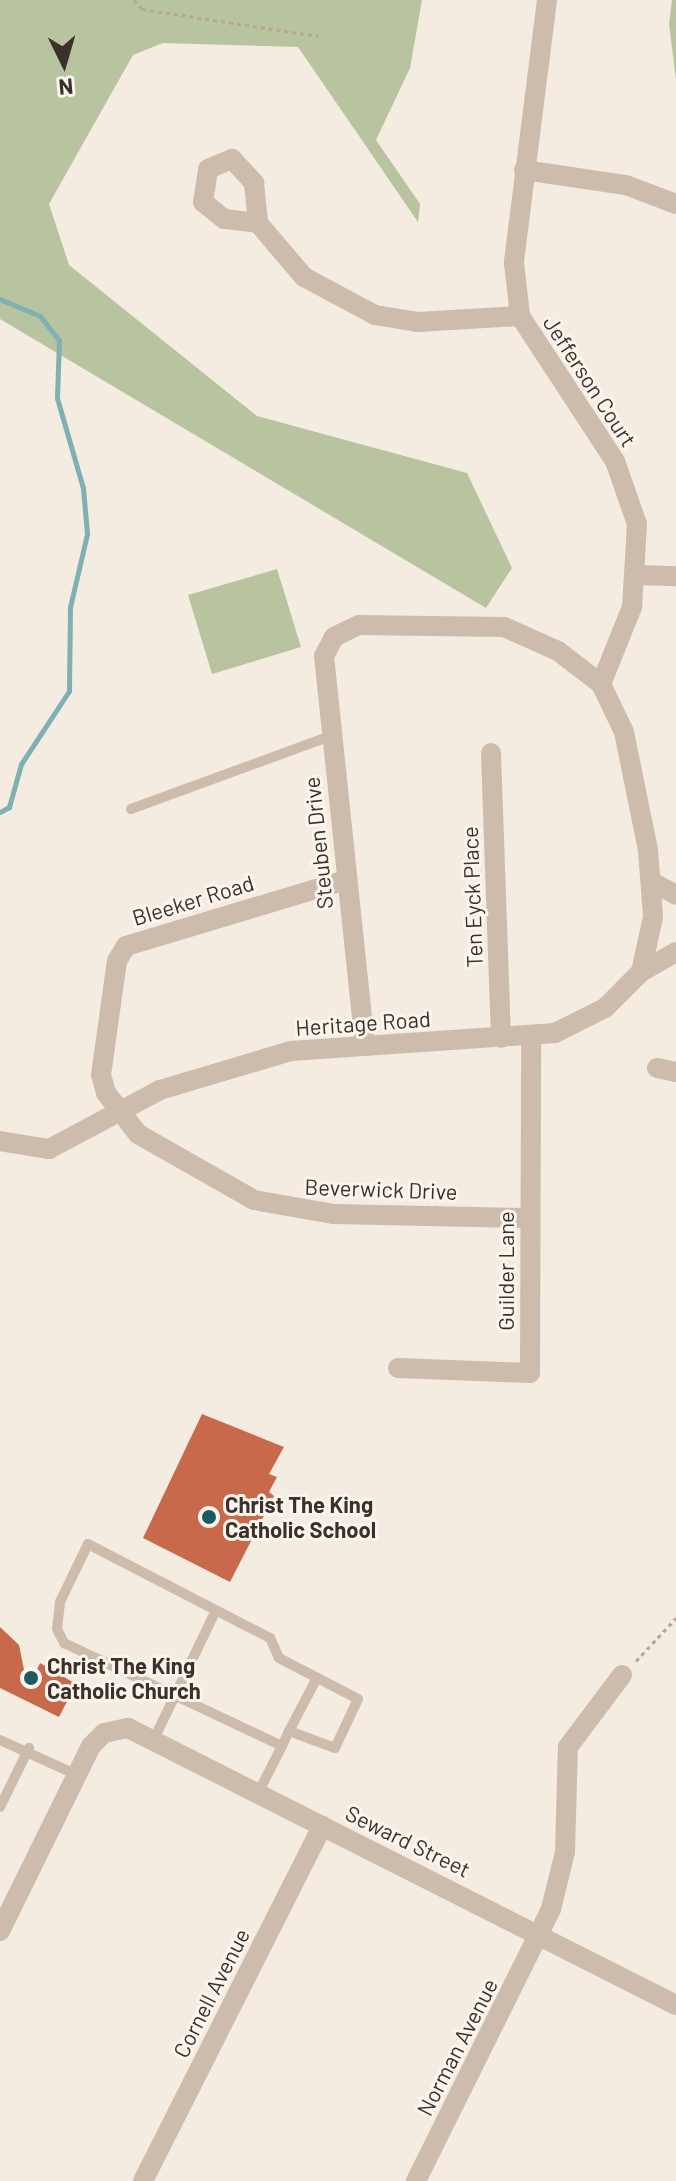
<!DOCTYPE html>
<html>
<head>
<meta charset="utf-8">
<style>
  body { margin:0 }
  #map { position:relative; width:676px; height:2181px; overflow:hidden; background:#f4ebe1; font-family:Barlow,sans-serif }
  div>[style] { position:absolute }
  .green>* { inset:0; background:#b8c4a0 }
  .stream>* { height:5px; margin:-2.5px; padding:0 2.5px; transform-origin:2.5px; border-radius:2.5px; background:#7fb0b2 }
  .building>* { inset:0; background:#c8694b }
  .path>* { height:3px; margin-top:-1.5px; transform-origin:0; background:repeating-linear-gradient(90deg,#b9a596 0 4px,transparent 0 8px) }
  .lane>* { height:10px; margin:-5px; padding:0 5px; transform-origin:5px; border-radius:5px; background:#cdbbac }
  .street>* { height:20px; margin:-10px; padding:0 10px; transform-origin:10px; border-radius:10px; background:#cdbbac }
  .dots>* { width:22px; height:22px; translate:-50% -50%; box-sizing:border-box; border:4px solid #fbf5ee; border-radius:50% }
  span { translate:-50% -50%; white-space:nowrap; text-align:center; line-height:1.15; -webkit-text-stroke:6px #fbf5ee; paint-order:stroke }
  .street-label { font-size:22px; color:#3b302b }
  .poi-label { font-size:22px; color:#3b302b; font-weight:700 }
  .left { translate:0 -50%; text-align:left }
  .north { position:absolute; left:24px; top:24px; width:80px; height:80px; -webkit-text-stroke:6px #fbf5ee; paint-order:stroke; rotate:175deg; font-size:22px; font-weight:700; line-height:32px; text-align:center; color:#3b302b }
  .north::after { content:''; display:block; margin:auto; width:28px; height:36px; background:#3b302b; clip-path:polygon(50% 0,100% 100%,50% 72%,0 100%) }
</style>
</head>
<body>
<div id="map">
  <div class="green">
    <div style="clip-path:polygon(0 0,422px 0,410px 68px,376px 140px,420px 204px,418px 222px,298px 47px,163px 43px,133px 55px,49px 204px,69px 265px,257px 416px,467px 473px,512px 568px,486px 608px,0 319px)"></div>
    <div style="clip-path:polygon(672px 0,676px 0,676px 80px,669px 24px)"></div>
    <div style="clip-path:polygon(277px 569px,301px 647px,212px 674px,188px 595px)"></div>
  </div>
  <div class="stream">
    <div style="left:0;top:299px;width:43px;rotate:23deg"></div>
    <div style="left:40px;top:316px;width:31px;rotate:52deg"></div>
    <div style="left:59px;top:340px;width:58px;rotate:92deg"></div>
    <div style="left:57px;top:398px;width:94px;rotate:73.9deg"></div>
    <div style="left:83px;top:488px;width:46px;rotate:85deg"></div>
    <div style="left:87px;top:534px;width:75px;rotate:103.1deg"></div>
    <div style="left:70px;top:607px;width:84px;rotate:90.7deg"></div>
    <div style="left:69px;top:691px;width:87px;rotate:123.3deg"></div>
    <div style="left:21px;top:764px;width:45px;rotate:105.6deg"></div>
    <div style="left:9px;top:807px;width:10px;rotate:151deg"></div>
  </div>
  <div class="building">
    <div style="clip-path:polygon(202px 1414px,284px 1447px,269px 1474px,277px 1477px,269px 1492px,274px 1496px,230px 1582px,143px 1538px)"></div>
    <div style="clip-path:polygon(0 1627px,19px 1645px,28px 1689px,40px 1663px,76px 1684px,59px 1717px,0 1688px)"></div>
  </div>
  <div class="path">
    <div style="left:134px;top:0;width:12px;rotate:48deg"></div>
    <div style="left:142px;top:9px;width:178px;rotate:8.7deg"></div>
    <div style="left:636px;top:1661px;width:59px;rotate:-47.1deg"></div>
  </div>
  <div class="lane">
    <div style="left:131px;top:809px;width:213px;rotate:-20.1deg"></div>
    <div style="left:289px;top:1731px;width:60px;rotate:-62.2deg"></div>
    <div style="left:154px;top:1739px;width:143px;rotate:-64.3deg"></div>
    <div style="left:0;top:1740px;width:85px;rotate:24.4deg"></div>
    <div style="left:258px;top:1793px;width:53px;rotate:-62.9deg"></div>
    <div style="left:282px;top:1746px;width:17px;rotate:-65deg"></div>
    <div style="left:289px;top:1731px;width:49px;rotate:20.3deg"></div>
    <div style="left:335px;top:1748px;width:54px;rotate:-64.9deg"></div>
    <div style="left:358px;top:1699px;width:89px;rotate:-152.6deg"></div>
    <div style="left:279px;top:1658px;width:22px;rotate:-114deg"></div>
    <div style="left:270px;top:1638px;width:205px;rotate:-152.7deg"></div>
    <div style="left:88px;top:1544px;width:64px;rotate:115.8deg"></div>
    <div style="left:60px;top:1602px;width:27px;rotate:96deg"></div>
    <div style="left:57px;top:1629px;width:16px;rotate:63deg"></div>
    <div style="left:64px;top:1643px;width:241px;rotate:25.3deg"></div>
    <div style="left:0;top:1807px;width:66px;rotate:-63.8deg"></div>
  </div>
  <div class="street">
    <div style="left:547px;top:0;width:265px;rotate:97.2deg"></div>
    <div style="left:514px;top:263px;width:53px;rotate:83.5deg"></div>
    <div style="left:520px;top:316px;width:173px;rotate:56.8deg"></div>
    <div style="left:615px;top:461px;width:67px;rotate:70.8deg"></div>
    <div style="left:637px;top:524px;width:83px;rotate:93.4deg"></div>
    <div style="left:632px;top:607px;width:83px;rotate:111.9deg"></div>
    <div style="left:232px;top:159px;width:33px;rotate:47deg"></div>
    <div style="left:254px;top:183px;width:40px;rotate:84.3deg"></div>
    <div style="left:258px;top:223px;width:34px;rotate:-173deg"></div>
    <div style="left:224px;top:219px;width:27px;rotate:-141deg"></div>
    <div style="left:203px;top:202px;width:33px;rotate:-81deg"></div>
    <div style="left:208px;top:169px;width:26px;rotate:-23deg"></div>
    <div style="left:524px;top:170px;width:103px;rotate:8.4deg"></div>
    <div style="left:626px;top:185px;width:53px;rotate:20.8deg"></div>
    <div style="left:258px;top:223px;width:71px;rotate:49.6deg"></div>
    <div style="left:304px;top:277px;width:81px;rotate:28.2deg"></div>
    <div style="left:375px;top:315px;width:44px;rotate:9.2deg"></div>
    <div style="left:418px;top:322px;width:102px;rotate:-3.4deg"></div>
    <div style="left:638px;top:575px;width:38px;rotate:2deg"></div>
    <div style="left:491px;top:753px;width:285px;rotate:88deg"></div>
    <div style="left:346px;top:880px;width:230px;rotate:163.3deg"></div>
    <div style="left:126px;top:946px;width:17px;rotate:121deg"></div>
    <div style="left:117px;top:961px;width:115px;rotate:98deg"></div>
    <div style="left:101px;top:1075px;width:19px;rotate:74deg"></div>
    <div style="left:106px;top:1093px;width:52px;rotate:52deg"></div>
    <div style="left:138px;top:1134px;width:133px;rotate:29.6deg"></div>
    <div style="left:254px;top:1200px;width:80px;rotate:10deg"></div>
    <div style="left:333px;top:1214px;width:196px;rotate:1.2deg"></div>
    <div style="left:652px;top:882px;width:27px;rotate:28deg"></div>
    <div style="left:365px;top:1046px;width:392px;rotate:-96deg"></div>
    <div style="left:324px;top:656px;width:21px;rotate:-62deg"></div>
    <div style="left:334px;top:637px;width:28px;rotate:-26deg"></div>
    <div style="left:359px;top:625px;width:145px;rotate:0.8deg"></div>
    <div style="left:504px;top:627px;width:59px;rotate:24deg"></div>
    <div style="left:558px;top:651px;width:54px;rotate:37.5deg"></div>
    <div style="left:601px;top:684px;width:53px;rotate:64.4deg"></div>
    <div style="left:624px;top:732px;width:120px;rotate:78.5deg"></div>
    <div style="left:648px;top:850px;width:67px;rotate:85.7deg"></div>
    <div style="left:653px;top:917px;width:56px;rotate:102.3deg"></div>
    <div style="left:657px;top:1068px;width:19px;rotate:12deg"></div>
    <div style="left:0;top:1141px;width:50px;rotate:9.3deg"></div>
    <div style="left:49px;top:1149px;width:126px;rotate:-28deg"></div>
    <div style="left:160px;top:1090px;width:137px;rotate:-16.6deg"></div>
    <div style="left:291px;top:1051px;width:265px;rotate:-3.9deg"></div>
    <div style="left:555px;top:1033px;width:56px;rotate:-26.6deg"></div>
    <div style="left:605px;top:1008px;width:51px;rotate:-45deg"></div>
    <div style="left:641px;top:972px;width:40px;rotate:-29.7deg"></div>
    <div style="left:398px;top:1368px;width:132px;rotate:2.2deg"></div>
    <div style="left:530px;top:1373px;width:336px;rotate:-89.8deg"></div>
    <div style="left:0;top:1931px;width:206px;rotate:-63.8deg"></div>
    <div style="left:91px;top:1746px;width:18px;rotate:-45deg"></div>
    <div style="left:104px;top:1733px;width:25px;rotate:-12deg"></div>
    <div style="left:128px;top:1728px;width:614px;rotate:26.82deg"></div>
    <div style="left:143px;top:2181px;width:398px;rotate:-63.2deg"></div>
    <div style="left:416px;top:2181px;width:304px;rotate:-63.6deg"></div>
    <div style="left:551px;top:1909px;width:59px;rotate:-76.2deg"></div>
    <div style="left:565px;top:1852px;width:105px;rotate:-88.4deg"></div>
    <div style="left:568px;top:1747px;width:90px;rotate:-53.1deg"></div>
  </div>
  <div class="dots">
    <div style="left:209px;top:1517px;background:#1f5a5e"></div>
    <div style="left:31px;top:1678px;background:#1f5a5e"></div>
  </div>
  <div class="street-label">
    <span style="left:590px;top:381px;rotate:57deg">Jefferson Court</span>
    <span style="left:318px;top:843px;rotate:-96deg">Steuben Drive</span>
    <span style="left:472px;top:897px;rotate:-92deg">Ten Eyck Place</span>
    <span style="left:193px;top:900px;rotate:-17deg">Bleeker Road</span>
    <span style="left:363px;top:1023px;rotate:-4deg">Heritage Road</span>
    <span style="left:381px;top:1189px;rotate:2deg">Beverwick Drive</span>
    <span style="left:506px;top:1271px;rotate:-90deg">Guilder Lane</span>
    <span style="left:408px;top:1841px;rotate:26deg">Seward Street</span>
    <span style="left:211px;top:1993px;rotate:-63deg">Cornell Avenue</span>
    <span style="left:457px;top:2047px;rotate:-63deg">Norman Avenue</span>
  </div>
  <div class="poi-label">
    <span class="left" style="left:225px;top:1517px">Christ The King<br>Catholic School</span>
    <span class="left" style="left:47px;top:1678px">Christ The King<br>Catholic Church</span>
  </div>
  <div class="north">N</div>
</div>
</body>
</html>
